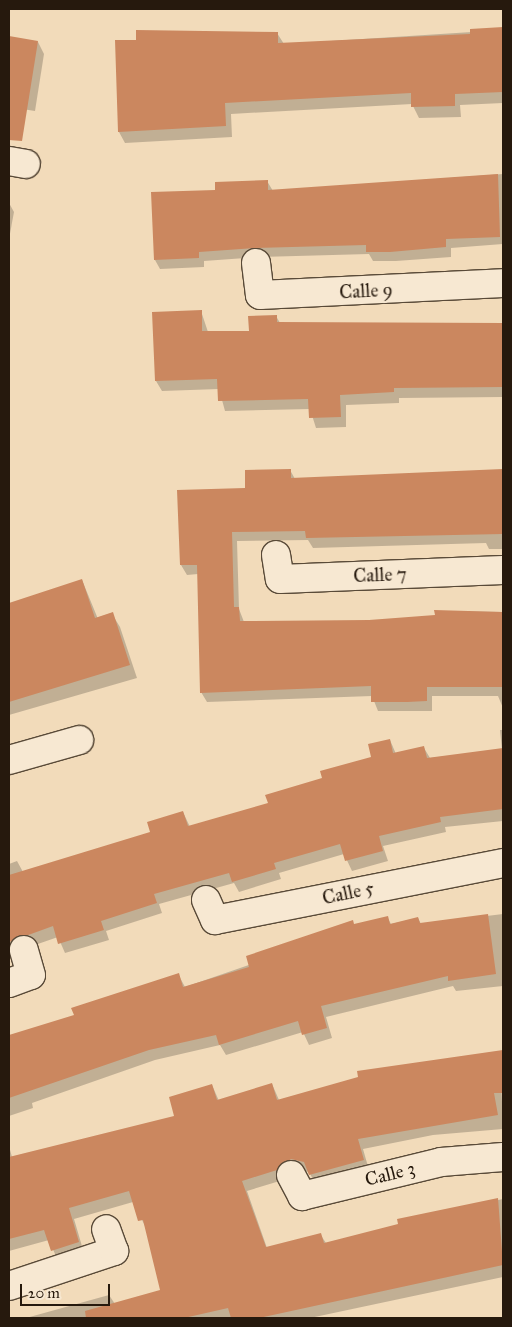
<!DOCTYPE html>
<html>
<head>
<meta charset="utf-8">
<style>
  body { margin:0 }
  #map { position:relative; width:512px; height:1327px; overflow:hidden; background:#f2dbba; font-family:"IM FELL Great Primer",serif }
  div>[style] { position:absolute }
  .shadow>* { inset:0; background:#0003 }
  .building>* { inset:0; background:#cb875f }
  .roads { filter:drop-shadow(1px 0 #594a38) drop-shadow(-1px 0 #594a38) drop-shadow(0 1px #594a38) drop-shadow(0 -1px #594a38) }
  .minor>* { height:28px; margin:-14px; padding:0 14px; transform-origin:14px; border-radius:14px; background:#f7e8d2 }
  span { translate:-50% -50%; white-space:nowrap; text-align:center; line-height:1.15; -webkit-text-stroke:4px #f7e8d2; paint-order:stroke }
  .street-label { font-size:19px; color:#26190d }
  .frame { position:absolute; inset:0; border:10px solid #26190d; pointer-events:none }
  .scale { position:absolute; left:20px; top:1284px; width:90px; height:22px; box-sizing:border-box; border:2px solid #26190d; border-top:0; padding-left:6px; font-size:15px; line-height:18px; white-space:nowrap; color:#26190d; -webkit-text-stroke:4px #f7e8d2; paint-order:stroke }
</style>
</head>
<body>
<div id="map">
  <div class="shadow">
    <div style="clip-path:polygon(503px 30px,503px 103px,460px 105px,461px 117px,419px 118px,412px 104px,231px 114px,232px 137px,125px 143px,119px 132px,117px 41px,277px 33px,284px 44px)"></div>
    <div style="clip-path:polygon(9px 37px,38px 42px,44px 54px,35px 111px,9px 107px)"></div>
    <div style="clip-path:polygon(503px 174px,503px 244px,451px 248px,451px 257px,396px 261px,373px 261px,369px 254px,260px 257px,204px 261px,204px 267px,160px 269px,155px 260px,216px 191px,267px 181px,273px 191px)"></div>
    <div style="clip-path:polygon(9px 203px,14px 212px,9px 239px)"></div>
    <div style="clip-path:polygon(201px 311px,208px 332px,250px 332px,276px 316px,280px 323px,503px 324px,503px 397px,399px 398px,399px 403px,346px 405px,346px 427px,316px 428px,310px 409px,225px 411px,219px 389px,162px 391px,156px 381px)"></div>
    <div style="clip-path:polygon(290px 470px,295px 479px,503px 471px,503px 549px,489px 549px,486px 543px,313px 548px,308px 540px,237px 541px,239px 609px,244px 622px,369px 621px,436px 616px,436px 611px,503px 612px,503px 708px,498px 696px,432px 696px,432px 711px,378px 711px,372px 696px,207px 702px,201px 692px,198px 574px,187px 575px,181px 565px,178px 491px,246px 489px)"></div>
    <div style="clip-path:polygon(82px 580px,98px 619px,112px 614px,120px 627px,137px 678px,9px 715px,9px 671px,37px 662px)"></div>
    <div style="clip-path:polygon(500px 730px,503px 730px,503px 821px,445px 827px,446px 832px,383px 846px,388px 861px,352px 871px,344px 854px,279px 873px,281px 879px,239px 892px,234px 883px,159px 904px,162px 913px,106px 931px,109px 940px,65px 953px,58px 937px,9px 954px,9px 864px,17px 861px,23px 872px,151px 833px,183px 812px,190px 827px,269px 804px,372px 758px,390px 740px,396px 754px,424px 748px,430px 758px,502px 750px)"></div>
    <div style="clip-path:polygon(503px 914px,503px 986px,456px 991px,453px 986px,326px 1017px,332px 1038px,309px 1045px,303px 1032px,226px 1055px,220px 1045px,155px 1060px,32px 1103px,33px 1108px,9px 1116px,9px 1037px,76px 1016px,73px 1009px,178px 974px,185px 987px,387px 917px,391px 924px,418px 918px,421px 924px)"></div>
    <div style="clip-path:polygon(500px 1047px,503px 1129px,433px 1135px,363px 1149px,369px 1170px,316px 1185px,309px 1172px,297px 1169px,283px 1180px,247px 1191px,267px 1248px,320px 1234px,326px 1243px,400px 1225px,399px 1220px,503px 1199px,503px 1277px,310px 1318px,26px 1318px,109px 1295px,115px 1304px,162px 1291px,147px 1230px,133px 1202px,74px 1219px,84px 1253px,58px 1261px,49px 1240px,9px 1251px,9px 1146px,12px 1157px,176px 1117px,212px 1085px,219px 1101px,272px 1084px,279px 1100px,360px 1078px,359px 1072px,500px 1052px)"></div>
  </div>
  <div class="building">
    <div style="clip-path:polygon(503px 27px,503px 92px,455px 94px,455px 106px,411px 107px,411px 93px,225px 103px,226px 126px,118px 132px,115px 40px,136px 40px,136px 30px,278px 32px,278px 43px,470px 34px,470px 29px)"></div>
    <div style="clip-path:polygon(9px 36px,38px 41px,22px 141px,9px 140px)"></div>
    <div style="clip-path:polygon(498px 174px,500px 237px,446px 239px,446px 247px,390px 252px,366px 252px,366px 245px,255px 248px,199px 252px,199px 258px,154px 260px,151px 192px,215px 190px,215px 182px,268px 180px,268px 190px)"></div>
    <div style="clip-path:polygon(202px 310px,202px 331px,249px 331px,248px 316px,277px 315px,277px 322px,503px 323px,503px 387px,394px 388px,394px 392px,340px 395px,341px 417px,309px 418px,308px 399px,218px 401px,217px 379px,155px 381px,152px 312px)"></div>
    <div style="clip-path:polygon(291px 469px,291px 478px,503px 469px,503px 534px,306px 538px,305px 531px,232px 532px,234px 607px,239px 607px,240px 621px,369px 620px,435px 615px,434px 610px,503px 612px,503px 687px,427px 687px,427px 701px,407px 702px,371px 702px,371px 686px,200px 693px,197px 565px,180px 565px,177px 490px,245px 488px,245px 470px)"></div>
    <div style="clip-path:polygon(82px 579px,95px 618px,113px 612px,130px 665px,9px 702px,9px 603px)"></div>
    <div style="clip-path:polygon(390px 739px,393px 753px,424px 746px,427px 758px,503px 748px,503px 809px,440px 817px,441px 822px,379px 836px,383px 851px,345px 861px,340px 844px,274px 863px,276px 869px,232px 882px,229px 873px,154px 894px,157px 903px,101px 921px,104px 930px,58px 944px,53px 926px,9px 942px,9px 875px,150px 832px,147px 822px,183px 811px,188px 826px,268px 803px,265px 795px,322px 778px,320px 771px,371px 757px,368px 744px)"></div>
    <div style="clip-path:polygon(488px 914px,496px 974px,448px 981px,448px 976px,321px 1006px,327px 1028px,302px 1035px,298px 1021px,219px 1045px,216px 1035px,149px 1050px,9px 1098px,9px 1035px,74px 1015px,71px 1008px,179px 973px,183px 987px,249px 967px,246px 956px,353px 920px,354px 924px,388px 916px,390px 924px,418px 917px,420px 923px)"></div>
    <div style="clip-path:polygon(503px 1050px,503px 1093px,494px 1093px,498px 1115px,358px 1139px,364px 1160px,309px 1175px,304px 1162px,291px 1159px,277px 1170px,242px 1181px,266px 1247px,321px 1233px,324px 1243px,398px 1224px,397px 1219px,498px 1198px,503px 1265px,259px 1318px,231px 1318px,228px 1308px,184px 1318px,86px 1318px,85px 1311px,160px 1290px,143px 1220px,138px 1221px,129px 1191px,69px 1208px,79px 1242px,51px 1251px,44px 1230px,9px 1239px,9px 1157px,174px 1116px,169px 1097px,212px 1084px,217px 1100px,272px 1083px,277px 1100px,358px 1077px,357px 1071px)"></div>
  </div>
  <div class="roads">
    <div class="minor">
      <div style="left:9px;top:161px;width:17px;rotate:10deg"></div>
      <div style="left:256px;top:263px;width:32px;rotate:83deg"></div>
      <div style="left:260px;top:295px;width:243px;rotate:-2.8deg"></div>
      <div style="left:276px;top:555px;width:24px;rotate:81deg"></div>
      <div style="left:280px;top:579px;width:223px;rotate:-2.3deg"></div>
      <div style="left:9px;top:760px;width:73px;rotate:-15.9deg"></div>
      <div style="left:206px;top:900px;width:22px;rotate:66deg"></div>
      <div style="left:215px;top:920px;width:294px;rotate:-11.2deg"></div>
      <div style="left:9px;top:983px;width:23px;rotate:-20deg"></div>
      <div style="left:31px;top:975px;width:26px;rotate:-106deg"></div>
      <div style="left:291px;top:1175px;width:24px;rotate:62deg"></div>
      <div style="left:302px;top:1196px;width:143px;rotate:-13.7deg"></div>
      <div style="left:441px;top:1162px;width:62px;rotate:-4.6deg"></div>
      <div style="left:9px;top:1286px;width:111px;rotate:-18.4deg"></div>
      <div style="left:114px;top:1251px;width:23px;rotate:-110deg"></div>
    </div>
  </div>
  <div class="street-label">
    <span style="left:366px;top:291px;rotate:-3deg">Calle 9</span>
    <span style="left:380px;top:575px;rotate:-2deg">Calle 7</span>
    <span style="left:348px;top:893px;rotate:-12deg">Calle 5</span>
    <span style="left:390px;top:1174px;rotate:-14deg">Calle 3</span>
  </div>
  <div class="frame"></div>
  <div class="scale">20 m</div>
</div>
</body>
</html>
